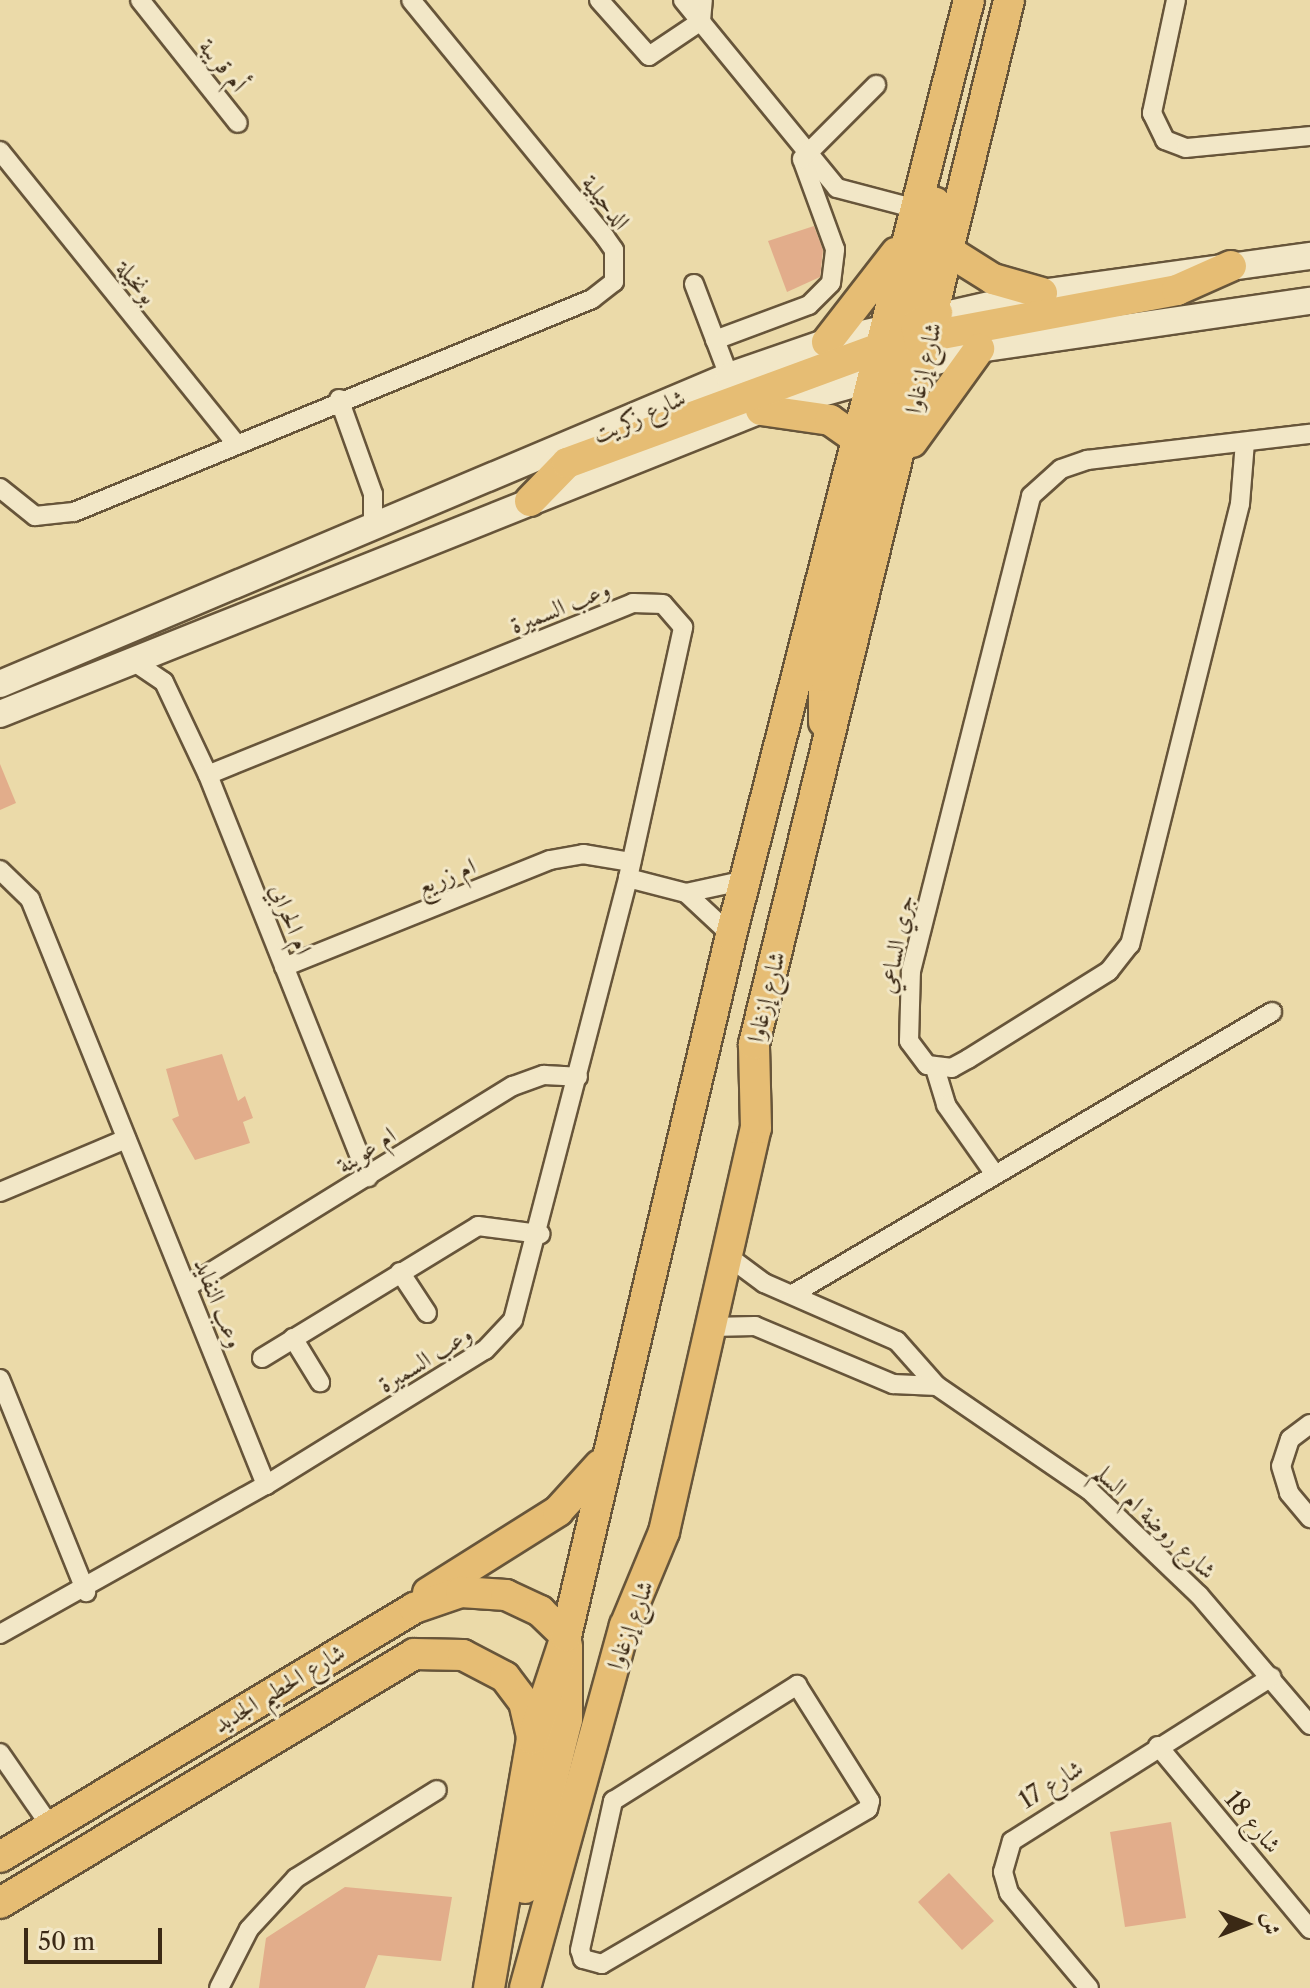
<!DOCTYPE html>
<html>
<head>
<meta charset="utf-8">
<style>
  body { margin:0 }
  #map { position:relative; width:1310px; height:1988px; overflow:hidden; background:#ebdaa9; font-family:"Libre Caslon Text",Amiri,serif }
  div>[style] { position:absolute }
  .building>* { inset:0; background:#e2ad8b }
  .roads { filter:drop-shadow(2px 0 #67553a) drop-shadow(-2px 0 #67553a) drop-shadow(0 2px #67553a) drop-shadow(0 -2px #67553a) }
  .street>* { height:18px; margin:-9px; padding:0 9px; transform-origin:9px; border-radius:9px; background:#f2e7c7 }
  .secondary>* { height:26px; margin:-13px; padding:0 13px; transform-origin:13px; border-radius:13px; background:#f2e7c7 }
  .primary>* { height:30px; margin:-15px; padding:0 15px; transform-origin:15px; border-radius:15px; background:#e6bd74 }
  span { translate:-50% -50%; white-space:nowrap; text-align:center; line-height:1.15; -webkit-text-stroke:6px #f2e7c7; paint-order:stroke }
  .street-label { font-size:24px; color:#3b2915 }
  .north { position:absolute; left:1206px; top:1884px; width:80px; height:80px; -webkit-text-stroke:6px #f2e7c7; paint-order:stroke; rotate:90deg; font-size:22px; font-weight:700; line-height:32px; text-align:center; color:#3b2915 }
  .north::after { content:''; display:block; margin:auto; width:28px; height:36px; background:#3b2915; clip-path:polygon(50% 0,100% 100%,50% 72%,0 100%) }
  .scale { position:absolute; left:24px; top:1928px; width:138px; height:36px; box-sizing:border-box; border:4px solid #3b2915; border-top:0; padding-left:10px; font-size:24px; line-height:28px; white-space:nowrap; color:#3b2915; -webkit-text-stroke:6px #f2e7c7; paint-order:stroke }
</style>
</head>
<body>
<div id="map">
  <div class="building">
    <div style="clip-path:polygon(814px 226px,823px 250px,820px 277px,787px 292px,768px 241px)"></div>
    <div style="clip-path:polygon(0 764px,16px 803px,0 810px)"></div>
    <div style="clip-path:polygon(222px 1054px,238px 1101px,245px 1096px,253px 1118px,243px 1122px,250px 1143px,195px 1160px,172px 1119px,179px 1116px,166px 1069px)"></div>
    <div style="clip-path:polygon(1171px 1822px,1186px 1918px,1125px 1927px,1110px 1832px)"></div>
    <div style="clip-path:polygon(949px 1873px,994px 1921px,962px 1950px,918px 1902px)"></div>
    <div style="clip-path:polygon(345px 1887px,452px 1897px,441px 1961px,378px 1955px,365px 1988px,259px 1988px,266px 1938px)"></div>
  </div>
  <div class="roads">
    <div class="street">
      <div style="left:140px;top:0;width:157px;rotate:51.5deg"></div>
      <div style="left:599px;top:0;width:75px;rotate:48.2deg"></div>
      <div style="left:649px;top:56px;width:63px;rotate:-33.9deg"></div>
      <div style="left:701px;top:21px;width:21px;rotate:-85deg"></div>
      <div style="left:683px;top:0;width:243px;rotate:50.7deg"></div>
      <div style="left:837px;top:188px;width:79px;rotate:14.7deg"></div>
      <div style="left:1176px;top:0;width:116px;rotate:102deg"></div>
      <div style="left:1152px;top:113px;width:30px;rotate:64deg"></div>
      <div style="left:1165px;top:140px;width:22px;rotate:21deg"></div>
      <div style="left:1186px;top:148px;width:125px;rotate:-5.5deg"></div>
      <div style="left:0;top:151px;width:376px;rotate:51.1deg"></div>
      <div style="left:694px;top:284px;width:98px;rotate:69.2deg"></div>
      <div style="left:715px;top:340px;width:100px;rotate:-20.4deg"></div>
      <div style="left:809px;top:305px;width:31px;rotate:-45deg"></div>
      <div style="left:831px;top:283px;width:34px;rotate:-83deg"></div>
      <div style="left:835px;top:249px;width:96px;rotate:-110.1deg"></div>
      <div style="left:802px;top:159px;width:105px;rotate:-45deg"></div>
      <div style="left:339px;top:399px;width:101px;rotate:70.3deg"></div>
      <div style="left:373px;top:494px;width:34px;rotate:90deg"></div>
      <div style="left:1245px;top:442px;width:62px;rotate:94.6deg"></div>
      <div style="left:1240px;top:504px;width:454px;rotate:104deg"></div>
      <div style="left:1130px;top:944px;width:34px;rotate:128deg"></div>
      <div style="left:1109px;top:971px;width:166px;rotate:148deg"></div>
      <div style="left:968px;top:1059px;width:18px;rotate:151deg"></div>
      <div style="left:952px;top:1068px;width:25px;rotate:-173deg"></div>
      <div style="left:927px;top:1065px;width:30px;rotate:-127deg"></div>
      <div style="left:909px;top:1041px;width:70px;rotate:-88.4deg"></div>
      <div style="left:911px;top:971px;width:490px;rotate:-75.8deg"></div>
      <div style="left:1031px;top:496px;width:40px;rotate:-42deg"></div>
      <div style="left:1061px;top:469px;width:28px;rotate:-19deg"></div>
      <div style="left:1087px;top:460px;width:225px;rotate:-6.7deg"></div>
      <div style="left:0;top:488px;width:45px;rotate:38.7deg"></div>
      <div style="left:35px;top:516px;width:39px;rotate:-6deg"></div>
      <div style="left:74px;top:512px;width:560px;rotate:-22.35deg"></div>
      <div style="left:592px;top:299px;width:28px;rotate:-38deg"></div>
      <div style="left:614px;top:282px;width:32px;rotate:-90deg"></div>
      <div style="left:614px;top:250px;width:16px;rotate:-125deg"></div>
      <div style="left:605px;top:237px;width:306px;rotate:-129.3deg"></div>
      <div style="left:133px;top:661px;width:37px;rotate:34deg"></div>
      <div style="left:164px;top:682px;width:103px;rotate:64.7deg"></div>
      <div style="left:208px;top:775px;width:433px;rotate:68.3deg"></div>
      <div style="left:0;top:870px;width:42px;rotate:44deg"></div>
      <div style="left:30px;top:899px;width:632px;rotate:68.06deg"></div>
      <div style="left:628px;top:878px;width:60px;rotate:14.5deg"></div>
      <div style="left:686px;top:893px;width:61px;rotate:-12.2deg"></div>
      <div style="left:686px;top:893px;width:62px;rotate:43deg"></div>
      <div style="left:284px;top:967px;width:287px;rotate:-21.9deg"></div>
      <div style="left:550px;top:860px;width:34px;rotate:-10deg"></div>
      <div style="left:583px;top:854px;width:49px;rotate:9.5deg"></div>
      <div style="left:935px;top:1068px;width:39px;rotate:73deg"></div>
      <div style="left:946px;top:1105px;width:83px;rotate:54.8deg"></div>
      <div style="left:0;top:1192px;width:137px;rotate:-22.8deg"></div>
      <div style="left:725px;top:1254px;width:49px;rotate:36.6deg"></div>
      <div style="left:764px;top:1283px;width:145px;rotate:23.6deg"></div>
      <div style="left:897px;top:1341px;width:60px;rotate:48.4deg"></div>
      <div style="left:937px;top:1386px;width:184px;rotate:34.4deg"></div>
      <div style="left:1089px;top:1490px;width:152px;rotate:43.7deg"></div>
      <div style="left:1199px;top:1595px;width:171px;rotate:49.5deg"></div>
      <div style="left:400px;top:1272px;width:49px;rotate:56.6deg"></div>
      <div style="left:187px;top:1287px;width:383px;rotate:-31.7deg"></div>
      <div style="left:513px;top:1086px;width:33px;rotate:-20deg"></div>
      <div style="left:544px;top:1075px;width:34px;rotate:3deg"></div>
      <div style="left:793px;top:1294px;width:556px;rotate:-30.49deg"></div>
      <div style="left:711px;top:1327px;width:44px;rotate:-1.3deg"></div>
      <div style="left:755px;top:1326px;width:150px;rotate:22.8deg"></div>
      <div style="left:893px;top:1384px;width:44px;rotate:2.6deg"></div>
      <div style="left:293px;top:1338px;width:52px;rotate:58.5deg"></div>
      <div style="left:262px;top:1358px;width:253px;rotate:-31.4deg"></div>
      <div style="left:478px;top:1226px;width:63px;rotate:7.4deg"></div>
      <div style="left:0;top:1379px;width:230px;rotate:68deg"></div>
      <div style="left:1310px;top:1424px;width:25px;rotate:143deg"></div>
      <div style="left:1290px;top:1439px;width:28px;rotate:108deg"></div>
      <div style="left:1281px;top:1466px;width:28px;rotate:73deg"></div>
      <div style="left:1289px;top:1493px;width:33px;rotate:50deg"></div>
      <div style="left:0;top:1634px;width:305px;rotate:-29.3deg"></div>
      <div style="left:266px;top:1485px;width:257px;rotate:-31.7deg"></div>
      <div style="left:485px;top:1350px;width:41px;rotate:-47deg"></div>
      <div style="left:513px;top:1320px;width:457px;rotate:-75.4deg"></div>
      <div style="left:628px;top:878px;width:257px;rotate:-77.6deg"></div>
      <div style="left:683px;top:627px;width:30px;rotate:-131deg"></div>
      <div style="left:663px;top:604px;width:30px;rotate:-178deg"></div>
      <div style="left:633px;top:603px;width:458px;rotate:158deg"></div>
      <div style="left:797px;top:1685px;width:137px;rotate:57.8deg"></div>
      <div style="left:870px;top:1801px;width:8px;rotate:104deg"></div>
      <div style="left:868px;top:1809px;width:308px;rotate:149.8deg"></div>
      <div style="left:602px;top:1964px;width:20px;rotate:-165deg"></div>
      <div style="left:583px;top:1959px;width:9px;rotate:-108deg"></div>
      <div style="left:580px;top:1950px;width:153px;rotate:-77.5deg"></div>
      <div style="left:613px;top:1801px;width:218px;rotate:-32.2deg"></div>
      <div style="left:1158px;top:1746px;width:238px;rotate:50.3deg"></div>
      <div style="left:0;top:1753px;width:90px;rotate:55.4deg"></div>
      <div style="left:219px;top:1988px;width:66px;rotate:-63deg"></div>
      <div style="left:249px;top:1929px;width:69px;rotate:-47.3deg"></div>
      <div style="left:296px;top:1878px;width:166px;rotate:-32deg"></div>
      <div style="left:1089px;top:1988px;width:124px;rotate:-130.1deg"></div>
      <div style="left:1009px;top:1893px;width:22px;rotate:-106deg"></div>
      <div style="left:1003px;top:1872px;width:32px;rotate:-74deg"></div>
      <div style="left:1012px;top:1841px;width:307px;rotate:-32.3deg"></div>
    </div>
    <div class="secondary">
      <div style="left:0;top:684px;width:791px;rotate:-22.9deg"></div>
      <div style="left:729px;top:376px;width:104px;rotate:-19.1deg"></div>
      <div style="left:827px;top:342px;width:221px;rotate:-12.8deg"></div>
      <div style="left:1042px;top:293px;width:271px;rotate:-7.9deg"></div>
      <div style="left:0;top:714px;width:819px;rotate:-21.78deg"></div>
      <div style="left:761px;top:410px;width:226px;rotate:-15.6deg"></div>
      <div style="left:979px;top:349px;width:334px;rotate:-8.3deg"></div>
    </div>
    <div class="primary">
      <div style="left:950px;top:252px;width:51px;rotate:32.1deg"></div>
      <div style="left:993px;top:279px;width:51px;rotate:15.9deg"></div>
      <div style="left:915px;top:339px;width:267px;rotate:-10.6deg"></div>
      <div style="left:1177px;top:290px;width:59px;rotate:-24deg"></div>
      <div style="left:827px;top:342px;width:113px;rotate:-52.2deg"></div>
      <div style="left:912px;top:344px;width:26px;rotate:-94deg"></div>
      <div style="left:910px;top:318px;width:118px;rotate:-77.7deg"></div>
      <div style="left:761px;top:410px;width:70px;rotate:8.2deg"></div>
      <div style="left:830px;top:420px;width:33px;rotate:35deg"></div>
      <div style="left:912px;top:442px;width:115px;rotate:-54.2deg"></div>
      <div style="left:530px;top:501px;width:53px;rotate:-45.8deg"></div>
      <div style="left:567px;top:463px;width:337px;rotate:-20.2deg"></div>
      <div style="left:883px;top:347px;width:64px;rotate:-32.2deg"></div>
      <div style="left:824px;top:722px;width:46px;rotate:-90deg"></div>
      <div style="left:824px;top:676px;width:315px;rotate:-77deg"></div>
      <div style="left:895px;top:369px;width:41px;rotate:-102.7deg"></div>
      <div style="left:428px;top:1593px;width:154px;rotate:-32.2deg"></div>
      <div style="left:558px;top:1511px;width:62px;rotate:-47.6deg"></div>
      <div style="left:0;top:1857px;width:483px;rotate:-31deg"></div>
      <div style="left:414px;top:1608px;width:50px;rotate:-18.8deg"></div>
      <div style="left:461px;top:1592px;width:45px;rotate:3.8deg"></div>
      <div style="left:506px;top:1595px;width:38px;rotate:25deg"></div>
      <div style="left:540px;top:1611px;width:36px;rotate:44deg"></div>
      <div style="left:525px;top:1888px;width:173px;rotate:-76deg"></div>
      <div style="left:567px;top:1720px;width:75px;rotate:-90deg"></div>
      <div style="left:0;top:1903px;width:483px;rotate:-31deg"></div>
      <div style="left:414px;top:1654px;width:49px;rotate:1.2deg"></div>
      <div style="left:463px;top:1655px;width:47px;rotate:27.6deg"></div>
      <div style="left:505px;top:1677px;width:31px;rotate:53deg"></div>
      <div style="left:524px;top:1702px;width:36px;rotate:77deg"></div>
      <div style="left:489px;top:1988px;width:253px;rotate:-80.2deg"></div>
      <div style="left:532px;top:1739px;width:108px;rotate:-71.7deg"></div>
      <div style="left:566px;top:1636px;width:720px;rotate:-76.75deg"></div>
      <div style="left:731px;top:935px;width:965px;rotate:-75.72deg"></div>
      <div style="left:525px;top:1988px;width:376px;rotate:-74.6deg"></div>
      <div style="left:625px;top:1626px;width:102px;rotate:-67.5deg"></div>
      <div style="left:664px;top:1532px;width:414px;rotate:-77.2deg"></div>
      <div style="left:756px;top:1128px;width:84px;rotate:-91.4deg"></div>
      <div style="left:754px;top:1044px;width:1075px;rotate:-76.27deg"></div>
    </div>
  </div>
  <div class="street-label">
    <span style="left:223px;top:65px;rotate:51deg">أم قريبة</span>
    <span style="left:606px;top:202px;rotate:52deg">الدحيلية</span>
    <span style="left:137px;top:282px;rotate:51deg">بونخيلة</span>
    <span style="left:923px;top:368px;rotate:-77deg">شارع إزغاوا</span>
    <span style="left:639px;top:416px;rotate:-24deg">شارع زكريت</span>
    <span style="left:560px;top:607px;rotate:-22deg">وعب السميرة</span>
    <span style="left:446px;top:876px;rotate:-22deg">ام زريع</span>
    <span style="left:291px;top:919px;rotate:68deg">ام الحرابي</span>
    <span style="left:896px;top:944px;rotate:-79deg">جري الساعي</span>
    <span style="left:766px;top:997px;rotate:-76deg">شارع إزغاوا</span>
    <span style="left:366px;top:1150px;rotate:-33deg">ام عوينة</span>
    <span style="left:219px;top:1303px;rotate:68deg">وعب النفايد</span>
    <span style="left:425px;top:1359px;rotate:-32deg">وعب السميرة</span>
    <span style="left:1155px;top:1521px;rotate:43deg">شارع روضة ام السلم</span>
    <span style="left:630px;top:1625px;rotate:-70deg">شارع إزغاوا</span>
    <span style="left:279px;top:1688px;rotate:-31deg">شارع الحطيم الجديد</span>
    <span style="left:1051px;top:1784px;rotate:-32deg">شارع 17</span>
    <span style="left:1253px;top:1822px;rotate:50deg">شارع 18</span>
  </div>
  <div class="north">ش</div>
  <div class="scale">50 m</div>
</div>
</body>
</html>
